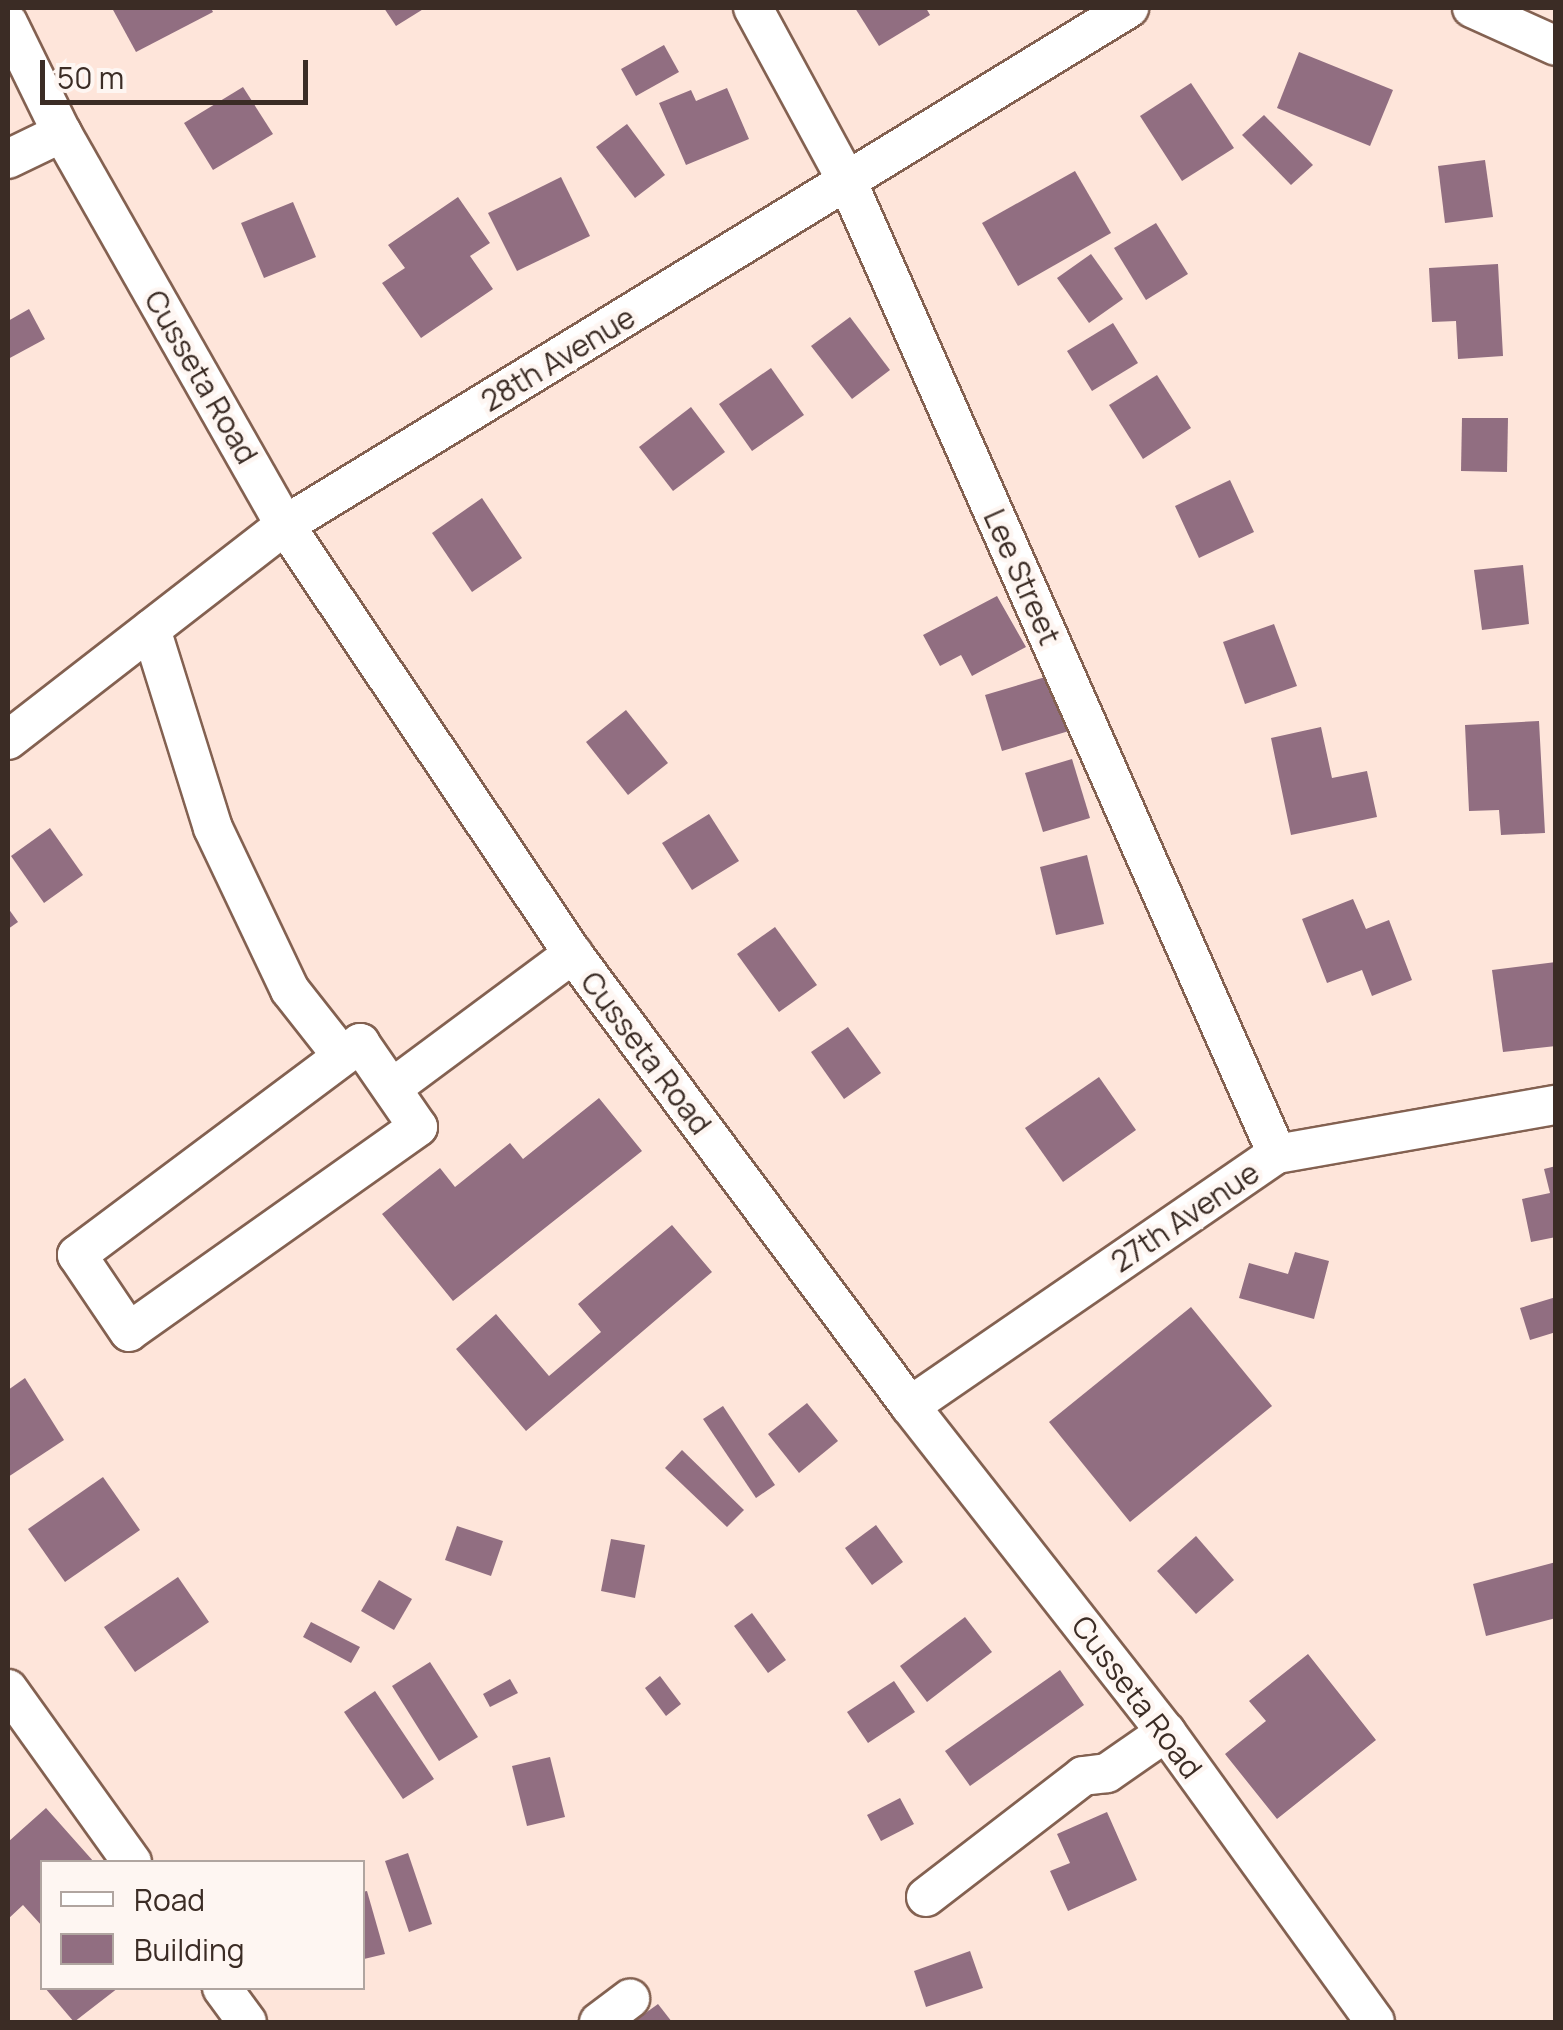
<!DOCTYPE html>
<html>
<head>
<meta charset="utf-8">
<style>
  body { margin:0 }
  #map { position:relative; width:1563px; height:2030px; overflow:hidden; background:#fee5da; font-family:Manrope,sans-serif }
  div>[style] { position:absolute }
  .building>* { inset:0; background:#916e81 }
  .roads { filter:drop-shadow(2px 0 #836151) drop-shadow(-2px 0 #836151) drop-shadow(0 2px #836151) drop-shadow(0 -2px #836151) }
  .minor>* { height:38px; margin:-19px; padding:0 19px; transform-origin:19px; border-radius:19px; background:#fff }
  span { translate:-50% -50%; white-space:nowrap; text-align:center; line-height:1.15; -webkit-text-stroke:9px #fef6f2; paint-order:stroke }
  .street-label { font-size:30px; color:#3b2c25 }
  .frame { position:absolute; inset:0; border:10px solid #3b2c25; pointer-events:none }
  .legend { position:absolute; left:40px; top:1860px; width:325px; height:130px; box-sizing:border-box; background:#fef6f2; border:2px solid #b0a5a0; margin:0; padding:12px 18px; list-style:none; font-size:30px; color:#3b2c25 }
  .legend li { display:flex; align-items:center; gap:20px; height:50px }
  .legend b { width:50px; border:2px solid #b0a5a0 }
  .scale { position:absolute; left:40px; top:60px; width:268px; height:45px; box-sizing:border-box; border:5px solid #3b2c25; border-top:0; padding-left:12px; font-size:30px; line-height:35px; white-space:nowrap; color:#3b2c25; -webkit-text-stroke:8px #fef6f2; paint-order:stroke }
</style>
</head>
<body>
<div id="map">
  <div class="building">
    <div style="clip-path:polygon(112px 8px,211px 8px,213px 12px,136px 52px)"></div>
    <div style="clip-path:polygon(384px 8px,425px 8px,396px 26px)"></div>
    <div style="clip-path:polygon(855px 8px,926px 8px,930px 15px,879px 46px)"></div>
    <div style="clip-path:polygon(664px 45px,679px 72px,636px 96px,621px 69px)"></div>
    <div style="clip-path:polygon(1299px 52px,1393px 90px,1370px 146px,1277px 108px)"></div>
    <div style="clip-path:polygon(1191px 83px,1234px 148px,1182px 181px,1140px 116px)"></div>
    <div style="clip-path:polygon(243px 87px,273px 134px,213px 170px,184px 123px)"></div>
    <div style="clip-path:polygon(727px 88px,749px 139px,686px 165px,659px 103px,691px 90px,696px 101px)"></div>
    <div style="clip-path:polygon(1264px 115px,1313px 165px,1291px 185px,1242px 135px)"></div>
    <div style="clip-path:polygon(627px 124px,665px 175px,635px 198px,596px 147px)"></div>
    <div style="clip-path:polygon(1485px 160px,1493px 217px,1445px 223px,1438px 166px)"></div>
    <div style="clip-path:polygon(1075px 171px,1111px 233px,1018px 286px,982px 223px)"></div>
    <div style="clip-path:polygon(561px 177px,590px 236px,517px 271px,488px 213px)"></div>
    <div style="clip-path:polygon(458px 197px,490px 243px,470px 256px,493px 289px,421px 338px,382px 283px,405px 268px,388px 245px)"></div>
    <div style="clip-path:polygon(293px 202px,316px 257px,264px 278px,241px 223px)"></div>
    <div style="clip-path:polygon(1156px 223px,1188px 274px,1146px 300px,1114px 248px)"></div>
    <div style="clip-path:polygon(1091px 254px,1123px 299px,1089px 323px,1057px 278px)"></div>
    <div style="clip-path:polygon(1498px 264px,1503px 356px,1458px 359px,1456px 321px,1432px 322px,1429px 268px)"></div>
    <div style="clip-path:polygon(29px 309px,45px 339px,8px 359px,8px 321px)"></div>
    <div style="clip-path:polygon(850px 317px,890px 370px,852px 399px,811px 346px)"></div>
    <div style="clip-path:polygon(1113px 323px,1138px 363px,1092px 391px,1067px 351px)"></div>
    <div style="clip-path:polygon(771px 368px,804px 415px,752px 451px,719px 404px)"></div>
    <div style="clip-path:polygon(1157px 375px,1191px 428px,1143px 459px,1109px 405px)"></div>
    <div style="clip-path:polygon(691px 407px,725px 452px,673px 491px,639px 447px)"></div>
    <div style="clip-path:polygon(1462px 418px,1508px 418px,1507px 472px,1461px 471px)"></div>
    <div style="clip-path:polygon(1230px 480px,1254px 532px,1199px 558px,1175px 506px)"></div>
    <div style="clip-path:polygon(482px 498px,522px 558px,472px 592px,432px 533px)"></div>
    <div style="clip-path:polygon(1523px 565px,1529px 624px,1482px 630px,1474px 570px)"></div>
    <div style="clip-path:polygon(997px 596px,1026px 647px,972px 676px,961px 655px,940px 666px,923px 635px)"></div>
    <div style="clip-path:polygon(1274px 624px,1297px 686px,1245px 704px,1223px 642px)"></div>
    <div style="clip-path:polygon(1052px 675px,1069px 731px,1002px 751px,985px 695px)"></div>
    <div style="clip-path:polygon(626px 710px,668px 763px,628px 795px,586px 742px)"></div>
    <div style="clip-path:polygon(1539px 721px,1545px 833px,1501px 835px,1499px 810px,1469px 811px,1465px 725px)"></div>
    <div style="clip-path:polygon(1321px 727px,1332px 778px,1367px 771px,1377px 817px,1291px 835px,1271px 738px)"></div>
    <div style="clip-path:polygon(1072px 759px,1090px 818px,1043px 832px,1025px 773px)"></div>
    <div style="clip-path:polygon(709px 814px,739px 861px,692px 890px,662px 843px)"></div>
    <div style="clip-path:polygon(50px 828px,83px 875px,44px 903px,11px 856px)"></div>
    <div style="clip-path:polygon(1087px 855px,1104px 924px,1056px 935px,1040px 867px)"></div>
    <div style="clip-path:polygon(1353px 899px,1366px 929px,1389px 920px,1412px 980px,1372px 996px,1362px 970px,1327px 983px,1302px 919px)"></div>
    <div style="clip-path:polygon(8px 908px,18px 922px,8px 929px)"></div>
    <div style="clip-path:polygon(775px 927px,817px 985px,779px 1012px,737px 954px)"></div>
    <div style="clip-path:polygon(1556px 962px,1556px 1046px,1503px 1052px,1492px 970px)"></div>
    <div style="clip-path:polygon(848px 1027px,881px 1073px,844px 1099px,811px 1052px)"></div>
    <div style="clip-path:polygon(1099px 1077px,1136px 1130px,1063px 1182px,1025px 1128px)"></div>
    <div style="clip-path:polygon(599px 1098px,642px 1151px,453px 1301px,382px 1214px,440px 1168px,455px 1187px,510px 1143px,523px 1159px)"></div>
    <div style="clip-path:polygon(1556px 1166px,1556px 1237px,1531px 1242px,1522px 1199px,1550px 1193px,1544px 1169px)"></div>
    <div style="clip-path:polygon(672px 1225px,712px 1272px,526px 1431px,456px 1349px,496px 1314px,549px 1376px,601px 1332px,578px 1304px)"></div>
    <div style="clip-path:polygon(1295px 1252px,1329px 1261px,1314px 1319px,1239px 1298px,1249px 1263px,1288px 1274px)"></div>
    <div style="clip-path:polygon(1556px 1297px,1556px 1332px,1530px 1340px,1520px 1308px)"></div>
    <div style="clip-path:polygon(1191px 1307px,1272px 1406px,1130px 1522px,1049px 1422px)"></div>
    <div style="clip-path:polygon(25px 1378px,64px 1440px,8px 1477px,8px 1390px)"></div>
    <div style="clip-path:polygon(807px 1403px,838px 1441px,799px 1473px,768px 1434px)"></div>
    <div style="clip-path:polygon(723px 1406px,775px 1485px,756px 1498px,703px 1419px)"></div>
    <div style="clip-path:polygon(682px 1450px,744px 1510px,727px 1527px,665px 1468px)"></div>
    <div style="clip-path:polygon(103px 1477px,140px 1530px,65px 1582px,28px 1529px)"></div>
    <div style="clip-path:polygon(876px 1525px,903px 1562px,872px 1585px,845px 1548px)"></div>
    <div style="clip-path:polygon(457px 1526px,503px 1541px,491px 1576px,445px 1560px)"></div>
    <div style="clip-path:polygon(1196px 1536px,1234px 1580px,1196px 1614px,1157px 1571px)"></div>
    <div style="clip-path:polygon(611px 1539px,645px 1545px,635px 1598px,601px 1591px)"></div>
    <div style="clip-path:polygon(1556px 1562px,1556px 1618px,1486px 1636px,1473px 1584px)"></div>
    <div style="clip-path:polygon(178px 1577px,209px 1622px,135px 1672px,104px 1627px)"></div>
    <div style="clip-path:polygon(379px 1580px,412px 1599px,394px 1630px,361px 1611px)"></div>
    <div style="clip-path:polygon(752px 1613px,786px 1660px,768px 1673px,734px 1626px)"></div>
    <div style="clip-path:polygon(965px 1617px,992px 1652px,927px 1702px,900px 1666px)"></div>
    <div style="clip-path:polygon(311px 1622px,360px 1647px,351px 1663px,303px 1637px)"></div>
    <div style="clip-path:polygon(1308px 1654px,1376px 1740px,1277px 1819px,1225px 1754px,1266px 1721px,1249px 1701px)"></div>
    <div style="clip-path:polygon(430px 1662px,478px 1737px,439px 1761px,392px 1686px)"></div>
    <div style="clip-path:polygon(1060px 1670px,1084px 1705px,970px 1786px,945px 1751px)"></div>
    <div style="clip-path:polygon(660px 1676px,681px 1704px,666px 1716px,645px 1688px)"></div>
    <div style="clip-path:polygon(510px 1679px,518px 1693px,490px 1707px,483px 1694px)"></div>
    <div style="clip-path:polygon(894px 1681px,915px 1712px,868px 1743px,847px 1712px)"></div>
    <div style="clip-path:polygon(375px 1691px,434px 1779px,403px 1799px,344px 1712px)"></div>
    <div style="clip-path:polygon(550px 1757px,565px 1817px,527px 1826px,512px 1766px)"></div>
    <div style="clip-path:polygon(900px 1798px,914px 1824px,881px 1841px,867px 1815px)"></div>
    <div style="clip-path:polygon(46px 1808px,94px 1862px,42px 1862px,42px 1926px,23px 1905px,8px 1919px,8px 1842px)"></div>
    <div style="clip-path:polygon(1107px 1812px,1137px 1880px,1068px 1911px,1050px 1871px,1070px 1863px,1057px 1834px)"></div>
    <div style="clip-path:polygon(408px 1853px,432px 1924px,409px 1932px,385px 1861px)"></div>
    <div style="clip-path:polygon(367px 1891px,385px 1954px,364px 1959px,362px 1892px)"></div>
    <div style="clip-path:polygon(970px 1951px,983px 1988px,926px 2007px,914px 1971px)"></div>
    <div style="clip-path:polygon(45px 1988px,118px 1988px,74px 2022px)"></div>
    <div style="clip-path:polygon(658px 2004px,672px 2022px,633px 2022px)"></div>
  </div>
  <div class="roads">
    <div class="minor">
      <div style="left:753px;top:8px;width:199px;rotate:61.5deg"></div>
      <div style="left:848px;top:183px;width:1062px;rotate:66.16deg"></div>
      <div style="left:1472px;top:8px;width:92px;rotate:24.3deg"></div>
      <div style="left:8px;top:23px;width:123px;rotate:63.9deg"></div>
      <div style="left:62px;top:133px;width:451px;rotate:60.4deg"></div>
      <div style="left:285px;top:525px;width:517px;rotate:56.13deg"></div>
      <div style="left:573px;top:954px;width:564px;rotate:53.29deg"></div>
      <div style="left:910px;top:1406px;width:415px;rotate:51.9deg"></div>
      <div style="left:1166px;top:1732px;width:357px;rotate:54.2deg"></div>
      <div style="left:8px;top:159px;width:60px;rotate:-25.7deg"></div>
      <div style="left:151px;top:629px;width:208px;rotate:72.7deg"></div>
      <div style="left:213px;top:828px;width:179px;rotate:64.6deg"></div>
      <div style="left:290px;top:990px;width:84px;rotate:51.8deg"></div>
      <div style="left:8px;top:740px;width:351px;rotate:-37.8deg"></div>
      <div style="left:285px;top:525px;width:990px;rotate:-31.49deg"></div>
      <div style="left:360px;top:1043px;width:102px;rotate:55.4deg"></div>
      <div style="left:418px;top:1127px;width:354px;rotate:144.7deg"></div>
      <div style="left:129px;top:1332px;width:93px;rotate:-124deg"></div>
      <div style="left:77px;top:1255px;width:354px;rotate:-36.8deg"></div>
      <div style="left:395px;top:1086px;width:222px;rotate:-36.6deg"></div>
      <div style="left:910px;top:1406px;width:445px;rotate:-34.5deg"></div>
      <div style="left:1277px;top:1154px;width:283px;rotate:-10deg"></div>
      <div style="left:8px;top:1689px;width:213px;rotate:54.4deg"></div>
      <div style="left:926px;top:1897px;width:198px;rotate:-37.6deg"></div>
      <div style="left:1083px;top:1776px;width:24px;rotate:-7deg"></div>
      <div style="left:1107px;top:1773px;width:72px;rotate:-34.8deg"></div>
      <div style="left:222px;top:1988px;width:42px;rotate:53.7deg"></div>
      <div style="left:599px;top:2022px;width:39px;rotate:-37deg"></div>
    </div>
  </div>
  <div class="street-label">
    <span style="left:558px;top:359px;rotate:-31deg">28th Avenue</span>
    <span style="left:201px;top:377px;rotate:60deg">Cusseta Road</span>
    <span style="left:1022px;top:577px;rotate:66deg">Lee Street</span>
    <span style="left:646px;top:1053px;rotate:53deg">Cusseta Road</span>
    <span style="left:1185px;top:1217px;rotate:-34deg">27th Avenue</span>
    <span style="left:1137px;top:1697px;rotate:53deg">Cusseta Road</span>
  </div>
  <div class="frame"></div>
  <ul class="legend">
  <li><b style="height:12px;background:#fff"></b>Road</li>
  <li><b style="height:28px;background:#916e81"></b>Building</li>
  </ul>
  <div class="scale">50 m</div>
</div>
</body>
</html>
